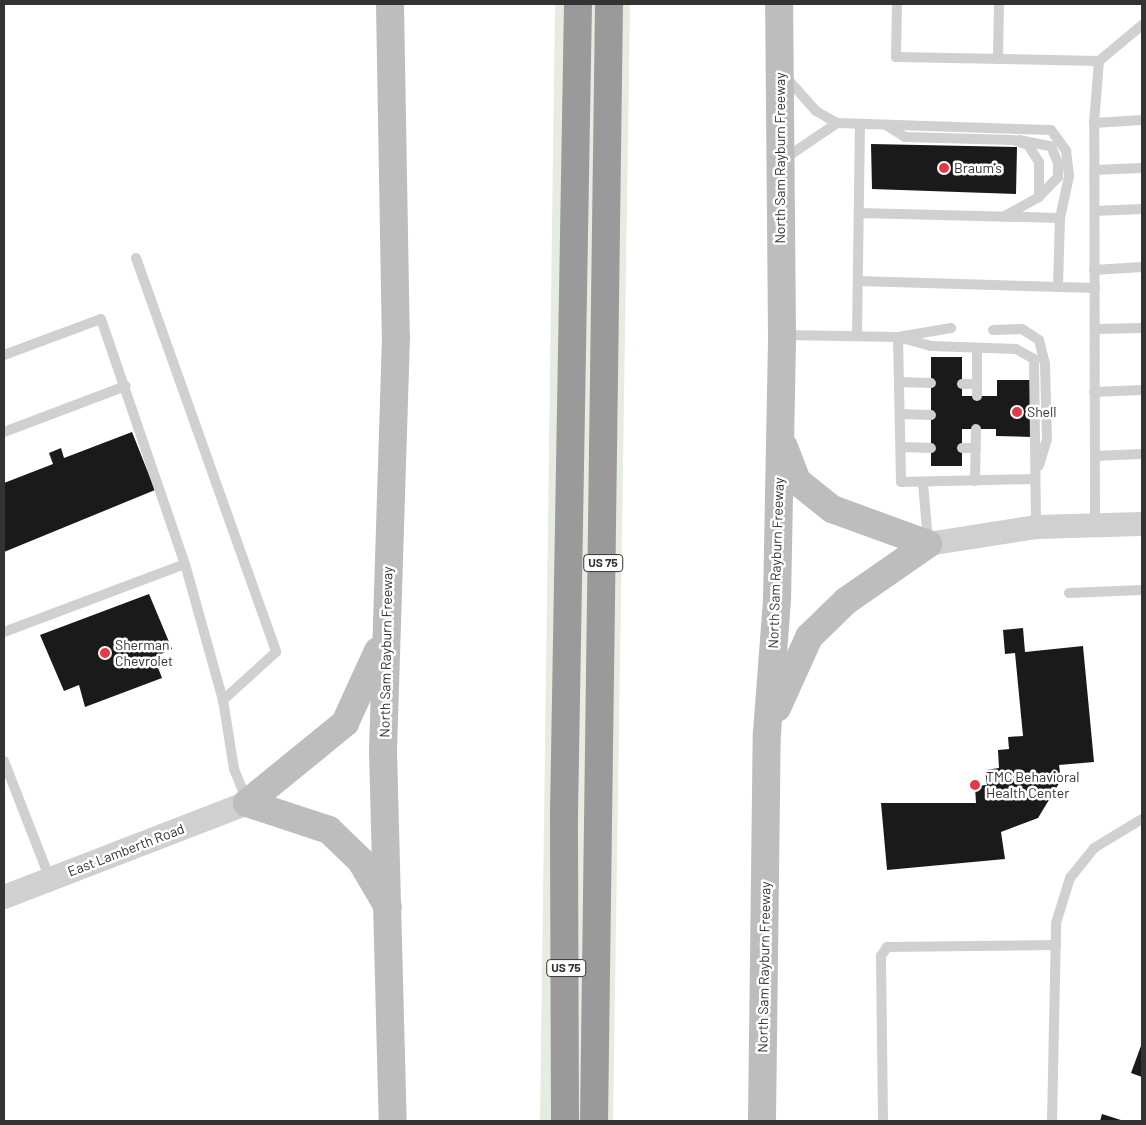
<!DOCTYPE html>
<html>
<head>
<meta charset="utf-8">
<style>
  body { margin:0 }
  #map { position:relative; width:1146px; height:1125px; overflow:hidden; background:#fff; font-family:Barlow,sans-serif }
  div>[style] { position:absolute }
  .green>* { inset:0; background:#e6ecdf }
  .building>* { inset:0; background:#1a1a1a }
  .service>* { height:10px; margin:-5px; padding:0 5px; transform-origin:5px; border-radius:5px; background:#d0d0d0 }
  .tertiary>* { height:24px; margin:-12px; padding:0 12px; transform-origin:12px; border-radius:12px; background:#d0d0d0 }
  .secondary>* { height:28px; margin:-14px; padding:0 14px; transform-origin:14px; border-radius:14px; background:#bdbdbd }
  .motorway>* { height:28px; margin:-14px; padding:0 14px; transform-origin:14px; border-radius:14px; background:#9a9a9a }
  .dots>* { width:14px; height:14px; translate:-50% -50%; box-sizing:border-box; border:2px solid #fff; border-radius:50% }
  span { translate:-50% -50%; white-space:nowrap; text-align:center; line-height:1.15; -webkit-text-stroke:5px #fff; paint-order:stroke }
  .shield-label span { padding:1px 4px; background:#fff; border:1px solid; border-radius:4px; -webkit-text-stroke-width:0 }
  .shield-label { font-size:12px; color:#333; font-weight:700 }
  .street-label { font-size:14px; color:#333 }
  .poi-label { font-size:14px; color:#333 }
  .left { translate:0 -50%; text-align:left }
  .frame { position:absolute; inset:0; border:5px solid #333; pointer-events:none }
</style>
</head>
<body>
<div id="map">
  <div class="green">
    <div style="clip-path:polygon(555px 4px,630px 4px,613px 1121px,540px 1121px)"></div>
  </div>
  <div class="building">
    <div style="clip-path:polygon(871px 144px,1017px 147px,1016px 194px,872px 189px)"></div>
    <div style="clip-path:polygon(931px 357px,962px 357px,962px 396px,997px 396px,997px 380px,1033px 380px,1032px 437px,996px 436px,996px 429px,962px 429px,962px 466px,931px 466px)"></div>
    <div style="clip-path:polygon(132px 432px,155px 490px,4px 552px,4px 483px,53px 464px,49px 453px,61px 448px,64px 458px)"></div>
    <div style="clip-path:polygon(149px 594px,172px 649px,154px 657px,162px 678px,85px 707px,79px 685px,64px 691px,40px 635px)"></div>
    <div style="clip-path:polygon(1023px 628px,1025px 652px,1083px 646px,1094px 762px,1059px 765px,1061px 780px,1038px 818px,1001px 832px,1005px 859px,887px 870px,881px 803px,976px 803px,975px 786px,987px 785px,985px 770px,999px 768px,998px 750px,1009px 749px,1008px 737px,1023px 736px,1015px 653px,1005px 654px,1003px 630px)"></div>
    <div style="clip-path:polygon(1142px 1043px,1142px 1077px,1131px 1073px)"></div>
    <div style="clip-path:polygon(1102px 1114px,1124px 1121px,1100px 1121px)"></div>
  </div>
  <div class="service">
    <div style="left:897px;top:4px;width:53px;rotate:91.1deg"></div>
    <div style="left:896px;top:57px;width:203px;rotate:1.1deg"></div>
    <div style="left:998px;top:59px;width:55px;rotate:-89deg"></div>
    <div style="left:784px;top:75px;width:48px;rotate:48.4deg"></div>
    <div style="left:816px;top:111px;width:24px;rotate:30deg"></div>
    <div style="left:837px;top:123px;width:214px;rotate:1.9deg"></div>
    <div style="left:1051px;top:130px;width:26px;rotate:54deg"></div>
    <div style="left:1066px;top:151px;width:25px;rotate:83deg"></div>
    <div style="left:1069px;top:176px;width:43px;rotate:102.1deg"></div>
    <div style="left:1060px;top:218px;width:69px;rotate:91.7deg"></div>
    <div style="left:1094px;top:123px;width:48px;rotate:-3.6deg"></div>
    <div style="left:886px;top:125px;width:22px;rotate:32deg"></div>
    <div style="left:905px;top:137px;width:108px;rotate:1.6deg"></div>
    <div style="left:1013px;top:140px;width:16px;rotate:18deg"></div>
    <div style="left:1028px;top:145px;width:20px;rotate:57deg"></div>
    <div style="left:1039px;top:162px;width:35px;rotate:90deg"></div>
    <div style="left:1039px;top:197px;width:41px;rotate:150.9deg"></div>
    <div style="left:1019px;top:140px;width:33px;rotate:11deg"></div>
    <div style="left:1051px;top:146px;width:18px;rotate:68deg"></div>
    <div style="left:1058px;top:163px;width:14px;rotate:90deg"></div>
    <div style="left:1058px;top:177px;width:28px;rotate:134deg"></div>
    <div style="left:784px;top:159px;width:64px;rotate:-34.2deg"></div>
    <div style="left:1095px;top:170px;width:47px;rotate:-2.4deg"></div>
    <div style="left:1095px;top:211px;width:47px;rotate:-2.4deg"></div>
    <div style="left:859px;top:213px;width:201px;rotate:1.4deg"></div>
    <div style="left:136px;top:258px;width:418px;rotate:70.4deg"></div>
    <div style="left:276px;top:652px;width:72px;rotate:137.8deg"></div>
    <div style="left:1094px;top:270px;width:48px;rotate:-3.6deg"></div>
    <div style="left:858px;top:281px;width:237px;rotate:1.7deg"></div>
    <div style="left:1095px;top:329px;width:47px;rotate:-1.2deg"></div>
    <div style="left:993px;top:330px;width:29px;rotate:-2deg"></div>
    <div style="left:1022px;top:329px;width:20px;rotate:33deg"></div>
    <div style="left:1039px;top:340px;width:25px;rotate:76deg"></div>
    <div style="left:1045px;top:364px;width:75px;rotate:88.5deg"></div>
    <div style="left:1047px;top:439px;width:28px;rotate:107deg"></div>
    <div style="left:783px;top:335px;width:115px;rotate:1deg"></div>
    <div style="left:898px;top:337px;width:54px;rotate:-9.6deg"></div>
    <div style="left:857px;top:336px;width:212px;rotate:-89.2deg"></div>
    <div style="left:898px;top:337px;width:34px;rotate:15deg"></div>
    <div style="left:931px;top:346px;width:85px;rotate:2deg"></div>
    <div style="left:1016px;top:349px;width:21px;rotate:29deg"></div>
    <div style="left:1034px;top:359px;width:168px;rotate:89.3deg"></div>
    <div style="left:898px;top:337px;width:145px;rotate:88.8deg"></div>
    <div style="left:901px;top:482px;width:134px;rotate:-1.3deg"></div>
    <div style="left:977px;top:348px;width:48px;rotate:90deg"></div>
    <div style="left:4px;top:355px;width:103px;rotate:-20.4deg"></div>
    <div style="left:101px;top:319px;width:259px;rotate:71.1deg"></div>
    <div style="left:185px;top:564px;width:141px;rotate:74.4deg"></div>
    <div style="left:223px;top:700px;width:70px;rotate:80.9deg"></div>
    <div style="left:234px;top:769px;width:35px;rotate:68deg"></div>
    <div style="left:899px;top:382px;width:32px;rotate:2deg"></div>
    <div style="left:962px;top:384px;width:15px"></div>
    <div style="left:1094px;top:392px;width:48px;rotate:-2.4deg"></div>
    <div style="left:900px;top:414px;width:31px;rotate:2deg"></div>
    <div style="left:4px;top:432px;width:130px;rotate:-20.7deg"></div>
    <div style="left:901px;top:447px;width:30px;rotate:2deg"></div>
    <div style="left:962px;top:448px;width:14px"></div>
    <div style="left:1095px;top:456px;width:47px;rotate:-2.4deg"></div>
    <div style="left:975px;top:481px;width:52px;rotate:-88.9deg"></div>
    <div style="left:923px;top:483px;width:58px;rotate:85.1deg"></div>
    <div style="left:1095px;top:525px;width:402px;rotate:-90.1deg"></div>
    <div style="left:1094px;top:123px;width:62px;rotate:-85.4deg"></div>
    <div style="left:1099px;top:61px;width:56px;rotate:-39.9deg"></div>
    <div style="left:1069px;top:593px;width:73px;rotate:-2.4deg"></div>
    <div style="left:4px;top:632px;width:193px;rotate:-20.6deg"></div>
    <div style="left:4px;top:761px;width:127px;rotate:68.7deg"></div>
    <div style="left:883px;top:1121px;width:165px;rotate:-90.7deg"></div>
    <div style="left:881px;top:956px;width:11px;rotate:-56deg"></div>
    <div style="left:887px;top:947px;width:169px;rotate:-0.7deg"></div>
    <div style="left:1052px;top:1121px;width:198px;rotate:-88.8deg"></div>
    <div style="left:1056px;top:923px;width:47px;rotate:-72.7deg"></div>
    <div style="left:1070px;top:878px;width:38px;rotate:-51deg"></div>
    <div style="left:1094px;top:848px;width:56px;rotate:-31.1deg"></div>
  </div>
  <div class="tertiary">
    <div style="left:928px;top:544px;width:109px;rotate:-8.9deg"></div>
    <div style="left:1036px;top:527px;width:106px;rotate:-1.6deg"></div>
    <div style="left:4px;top:897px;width:261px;rotate:-21.1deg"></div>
  </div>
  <div class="secondary">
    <div style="left:390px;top:4px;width:333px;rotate:89deg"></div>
    <div style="left:396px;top:337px;width:414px;rotate:91.8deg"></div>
    <div style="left:383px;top:751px;width:370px;rotate:88.5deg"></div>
    <div style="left:784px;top:447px;width:36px;rotate:69deg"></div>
    <div style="left:797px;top:481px;width:45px;rotate:38.7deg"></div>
    <div style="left:832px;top:509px;width:102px;rotate:20deg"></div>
    <div style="left:777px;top:708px;width:78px;rotate:-65.7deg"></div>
    <div style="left:809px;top:637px;width:52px;rotate:-44.2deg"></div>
    <div style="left:846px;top:601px;width:100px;rotate:-34.8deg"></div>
    <div style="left:247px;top:803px;width:127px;rotate:-39.2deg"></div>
    <div style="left:345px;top:723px;width:79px;rotate:-65.4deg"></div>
    <div style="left:247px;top:803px;width:86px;rotate:18.2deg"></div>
    <div style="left:329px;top:830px;width:45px;rotate:44.1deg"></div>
    <div style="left:361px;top:861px;width:53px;rotate:59.6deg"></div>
    <div style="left:762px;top:1121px;width:388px;rotate:-89.3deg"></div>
    <div style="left:767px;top:733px;width:132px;rotate:-85.7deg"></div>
    <div style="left:777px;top:601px;width:266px;rotate:-88.9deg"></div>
    <div style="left:782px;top:335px;width:331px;rotate:-90.5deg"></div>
  </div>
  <div class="motorway">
    <div style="left:565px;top:1121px;width:307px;rotate:-90.2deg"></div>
    <div style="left:564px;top:814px;width:810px;rotate:-89.01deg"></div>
    <div style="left:594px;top:1121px;width:1117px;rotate:-89.23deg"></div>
  </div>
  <div class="dots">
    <div style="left:944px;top:168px;background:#e63946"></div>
    <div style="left:1017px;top:412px;background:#e63946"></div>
    <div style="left:105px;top:653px;background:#e63946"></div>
    <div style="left:975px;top:785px;background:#e63946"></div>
  </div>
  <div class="shield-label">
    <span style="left:603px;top:563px">US 75</span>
    <span style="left:566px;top:968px">US 75</span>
  </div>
  <div class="street-label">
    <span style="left:780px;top:158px;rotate:-90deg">North Sam Rayburn Freeway</span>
    <span style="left:776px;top:563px;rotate:-88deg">North Sam Rayburn Freeway</span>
    <span style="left:386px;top:652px;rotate:-89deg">North Sam Rayburn Freeway</span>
    <span style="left:126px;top:850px;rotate:-21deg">East Lamberth Road</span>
    <span style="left:764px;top:967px;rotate:-89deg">North Sam Rayburn Freeway</span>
  </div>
  <div class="poi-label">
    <span class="left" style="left:954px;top:168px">Braum's</span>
    <span class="left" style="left:1027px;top:412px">Shell</span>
    <span class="left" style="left:115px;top:653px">Sherman<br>Chevrolet</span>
    <span class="left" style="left:986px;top:785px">TMC Behavioral<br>Health Center</span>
  </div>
  <div class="frame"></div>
</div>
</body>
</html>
